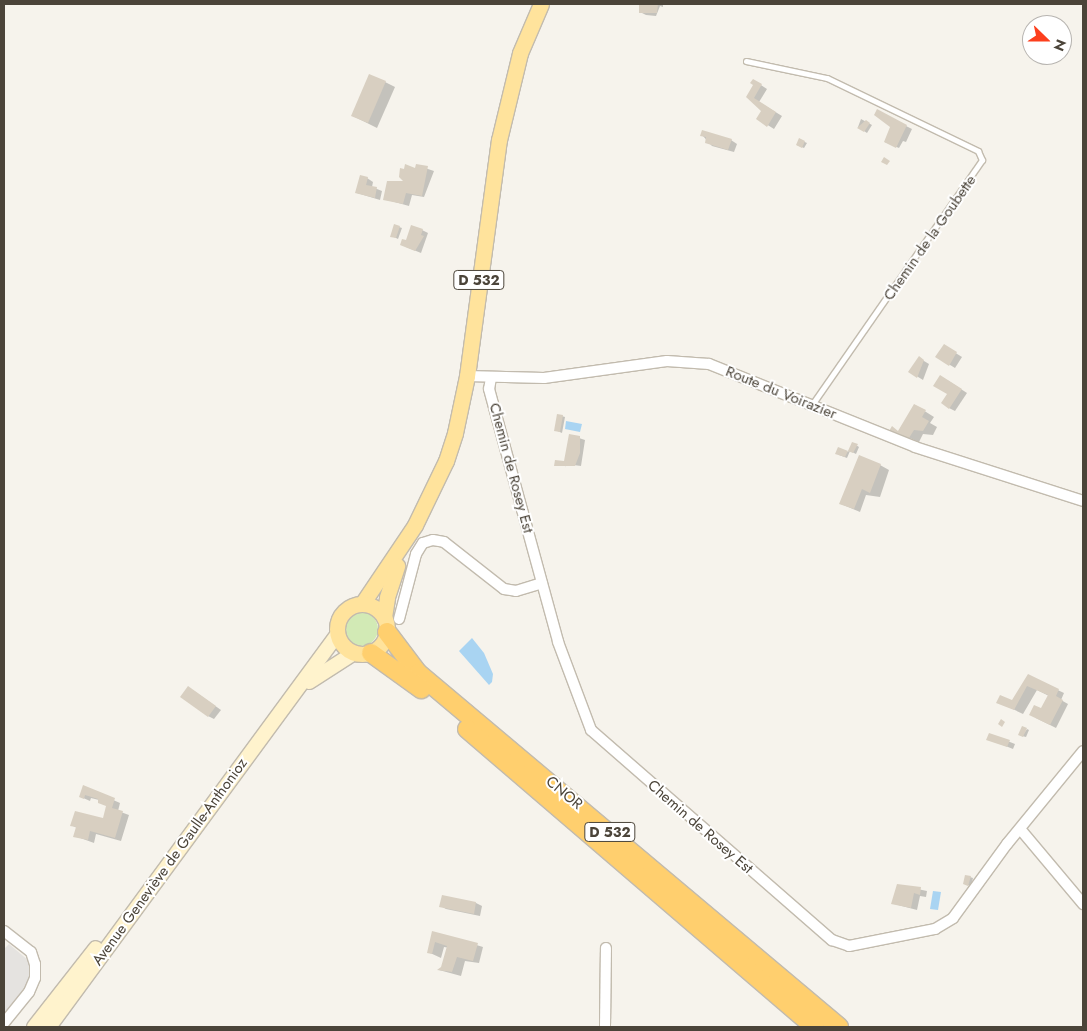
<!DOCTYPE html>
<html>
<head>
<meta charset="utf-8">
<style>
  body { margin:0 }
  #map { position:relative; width:1087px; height:1031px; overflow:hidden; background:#f6f3ec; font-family:Jost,sans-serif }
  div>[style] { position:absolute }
  .green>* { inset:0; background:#d2eab5 }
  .round { border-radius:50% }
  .parking>* { inset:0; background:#e5e3e0 }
  .water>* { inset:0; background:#a9d4f2 }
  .shadow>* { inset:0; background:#0003 }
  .building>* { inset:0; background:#d8cfc1 }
  .roads { filter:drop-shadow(1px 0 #c2bbae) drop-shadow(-1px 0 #c2bbae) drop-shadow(0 1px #c2bbae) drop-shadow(0 -1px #c2bbae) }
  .lane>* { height:5px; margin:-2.5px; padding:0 2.5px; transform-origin:2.5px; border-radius:2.5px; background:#fff }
  .street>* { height:10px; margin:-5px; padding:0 5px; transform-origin:5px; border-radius:5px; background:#fff }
  .secondary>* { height:14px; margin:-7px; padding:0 7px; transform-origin:7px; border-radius:7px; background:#fff3cd }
  .primary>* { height:15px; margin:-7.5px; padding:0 7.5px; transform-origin:7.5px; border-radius:7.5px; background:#ffe39c }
  .primary>.ring { margin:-7.5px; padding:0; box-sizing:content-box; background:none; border:15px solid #ffe39c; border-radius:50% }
  .highway>* { height:18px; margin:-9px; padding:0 9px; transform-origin:9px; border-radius:9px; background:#ffcf6e }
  span { translate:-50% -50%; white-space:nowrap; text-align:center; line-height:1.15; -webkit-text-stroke:4px #fff; paint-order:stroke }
  .shield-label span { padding:1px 4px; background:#fff; border:1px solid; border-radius:4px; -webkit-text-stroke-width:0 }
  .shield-label { font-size:14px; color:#4b4439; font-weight:700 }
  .street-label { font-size:15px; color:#4b4439 }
  .frame { position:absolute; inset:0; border:5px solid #4b4439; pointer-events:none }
  .north { position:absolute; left:1022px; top:15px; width:50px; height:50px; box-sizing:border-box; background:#fff; border:1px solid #b7b4b0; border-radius:50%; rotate:112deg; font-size:14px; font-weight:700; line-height:20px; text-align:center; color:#4b4439 }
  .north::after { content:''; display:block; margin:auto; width:18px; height:22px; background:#fc3f1d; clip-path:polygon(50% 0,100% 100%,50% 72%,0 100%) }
</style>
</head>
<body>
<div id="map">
  <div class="green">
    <div class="round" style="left:344px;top:612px;width:34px;height:34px"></div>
  </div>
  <div class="parking">
    <div style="clip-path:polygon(9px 944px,29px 961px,30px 978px,24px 992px,4px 1015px,4px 949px)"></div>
  </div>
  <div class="water">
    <div style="clip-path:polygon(566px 421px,582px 424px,580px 432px,565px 429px)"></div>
    <div style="clip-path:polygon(472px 638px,484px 653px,493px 674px,492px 682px,489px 685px,459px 651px)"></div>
    <div style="clip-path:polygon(933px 891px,941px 892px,938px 910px,930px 909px)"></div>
  </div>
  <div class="shadow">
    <div style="clip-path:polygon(641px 4px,663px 4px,663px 7px,660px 6px,656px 16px,646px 15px,640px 12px)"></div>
    <div style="clip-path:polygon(753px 80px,767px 89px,759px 102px,782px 116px,774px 129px,758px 119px,763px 111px,748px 97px,755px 85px)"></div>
    <div style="clip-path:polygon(385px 82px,395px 87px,377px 128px,353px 116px)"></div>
    <div style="clip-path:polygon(861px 119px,872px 125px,867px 133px,858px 127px)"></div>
    <div style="clip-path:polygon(906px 126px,912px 129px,906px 142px,903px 141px,899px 148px,885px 142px)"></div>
    <div style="clip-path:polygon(702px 135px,731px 140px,737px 144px,734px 152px,712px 146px)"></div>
    <div style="clip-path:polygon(800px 140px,807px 143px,804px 148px,797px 145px)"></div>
    <div style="clip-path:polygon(419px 166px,434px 171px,424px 197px,412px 195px,409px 206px,384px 199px,396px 181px,403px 182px)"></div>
    <div style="clip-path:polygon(367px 178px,373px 182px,372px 187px,382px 191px,380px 200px,357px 193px)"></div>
    <div style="clip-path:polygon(399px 227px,402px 228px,398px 239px,394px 237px)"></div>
    <div style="clip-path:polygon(422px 230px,428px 233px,421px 253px,406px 247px,407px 241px)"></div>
    <div style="clip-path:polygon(946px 347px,962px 357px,955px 368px,937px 357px)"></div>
    <div style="clip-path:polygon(919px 358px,929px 364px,923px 380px,910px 372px)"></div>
    <div style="clip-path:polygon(947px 380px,967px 393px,955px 411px,949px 408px)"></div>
    <div style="clip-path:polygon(915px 405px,934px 417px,930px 423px,937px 427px,933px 435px,923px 434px,919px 442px,898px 433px)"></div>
    <div style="clip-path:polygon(558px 415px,565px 417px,562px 433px,555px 430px)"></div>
    <div style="clip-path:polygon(570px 435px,585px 440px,581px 466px,566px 464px,565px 468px)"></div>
    <div style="clip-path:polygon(853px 443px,859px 447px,856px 454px,850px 451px,847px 458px,839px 455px,839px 449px,848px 452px)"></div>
    <div style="clip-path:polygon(880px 465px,889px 470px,880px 497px,866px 495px,860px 512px,841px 504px)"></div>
    <div style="clip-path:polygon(1028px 676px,1064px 693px,1061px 700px,1068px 704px,1056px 728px,1036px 718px,1049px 696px,1037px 690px,1023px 714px,998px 702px,1012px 702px)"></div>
    <div style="clip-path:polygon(194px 691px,221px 710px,214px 719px,208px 716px)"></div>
    <div style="clip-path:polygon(1027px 729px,1029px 730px,1026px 737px,1022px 736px)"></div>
    <div style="clip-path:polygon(990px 734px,1015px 744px,1013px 749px,988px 739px)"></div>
    <div style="clip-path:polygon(84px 787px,120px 803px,118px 811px,129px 815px,121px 841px,96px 834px,94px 843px,75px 836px,77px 828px,71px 825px,104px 820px,107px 806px,99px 800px,91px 798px,90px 801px,81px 797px)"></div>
    <div style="clip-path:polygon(970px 877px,973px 878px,971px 886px,967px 885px)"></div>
    <div style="clip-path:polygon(898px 885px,927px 891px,926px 897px,920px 896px,917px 910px,898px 905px)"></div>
    <div style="clip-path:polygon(443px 897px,476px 903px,482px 906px,480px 916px,446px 909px,441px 906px)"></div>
    <div style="clip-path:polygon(433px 932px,483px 947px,479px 963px,465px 961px,461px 976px,439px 970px,445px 969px,450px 948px,444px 947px,441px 958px,428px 952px)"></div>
  </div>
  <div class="building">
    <div style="clip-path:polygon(639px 4px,658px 4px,657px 13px,639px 13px)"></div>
    <div style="clip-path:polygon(369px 74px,386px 81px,368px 123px,351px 116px)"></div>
    <div style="clip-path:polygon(753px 79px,762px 84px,754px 98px,776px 112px,767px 127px,756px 119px,761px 111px,746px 97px,753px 85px,750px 83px)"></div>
    <div style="clip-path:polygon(877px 109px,907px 125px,896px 148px,884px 142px,890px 127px,874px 115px)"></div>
    <div style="clip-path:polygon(866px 120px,870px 123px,864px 132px,857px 128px)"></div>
    <div style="clip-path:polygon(702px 130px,732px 139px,728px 150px,705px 143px,706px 137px,700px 136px)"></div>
    <div style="clip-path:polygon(799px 138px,805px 141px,802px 148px,796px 145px)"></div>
    <div style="clip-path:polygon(884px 157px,890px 161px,887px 165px,881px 162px)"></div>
    <div style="clip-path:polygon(405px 164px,415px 168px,416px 164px,428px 166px,422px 196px,406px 193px,403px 204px,383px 200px,387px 181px,403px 181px,399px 177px,400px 168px,404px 169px)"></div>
    <div style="clip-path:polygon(360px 175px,368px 177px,366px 185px,377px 187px,375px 198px,355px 193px)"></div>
    <div style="clip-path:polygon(394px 224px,400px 226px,396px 238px,390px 237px)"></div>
    <div style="clip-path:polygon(411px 225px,423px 229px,421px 235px,424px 236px,415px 251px,400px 245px,402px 239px,406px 240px)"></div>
    <div style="clip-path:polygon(944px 344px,957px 352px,949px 366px,935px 357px)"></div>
    <div style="clip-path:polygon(919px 356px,924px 360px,917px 378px,908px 372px)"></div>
    <div style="clip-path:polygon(940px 375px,962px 389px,949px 409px,941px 403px,947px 394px,933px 386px)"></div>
    <div style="clip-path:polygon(914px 404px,926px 410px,922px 417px,929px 421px,923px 431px,914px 430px,909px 438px,889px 431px,892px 426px,898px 431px)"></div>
    <div style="clip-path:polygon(557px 414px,563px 415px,560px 432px,554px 431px)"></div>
    <div style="clip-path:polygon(569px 434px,580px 436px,580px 453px,575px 466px,554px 466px,555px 460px,564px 461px)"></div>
    <div style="clip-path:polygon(852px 442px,858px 444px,853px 453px,848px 451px)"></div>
    <div style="clip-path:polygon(838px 447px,848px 451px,845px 457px,835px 454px)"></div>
    <div style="clip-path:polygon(859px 455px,881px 464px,870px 493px,862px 489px,854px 509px,839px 504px)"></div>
    <div style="clip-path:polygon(1028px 674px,1059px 689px,1056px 696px,1063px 700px,1050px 725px,1029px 715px,1034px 705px,1041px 708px,1048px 695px,1027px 686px,1014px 710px,996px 703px,1000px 695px,1012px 700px)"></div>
    <div style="clip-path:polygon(188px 686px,216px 706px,208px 717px,180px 697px)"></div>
    <div style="clip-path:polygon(1001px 719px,1005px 722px,1002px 727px,998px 724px)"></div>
    <div style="clip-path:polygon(1022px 726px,1027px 728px,1023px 737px,1018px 735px)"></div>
    <div style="clip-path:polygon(989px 733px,1010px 740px,1007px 747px,986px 740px)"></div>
    <div style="clip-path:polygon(83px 785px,115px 798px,112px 808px,123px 811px,115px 838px,90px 831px,88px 840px,73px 837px,76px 827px,70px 826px,75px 811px,103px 818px,106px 806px,98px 803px,98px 799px,85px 795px,84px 799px,79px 797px)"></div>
    <div style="clip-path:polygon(965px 875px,971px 876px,968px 886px,963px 884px)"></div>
    <div style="clip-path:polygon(897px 884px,921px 887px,920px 895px,914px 893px,911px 908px,891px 904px)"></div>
    <div style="clip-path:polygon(442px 895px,476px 902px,474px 914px,439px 907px)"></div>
    <div style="clip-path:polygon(432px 931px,478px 943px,473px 961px,457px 957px,452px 972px,437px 970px,441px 967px,447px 946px,435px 942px,432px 954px,427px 953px)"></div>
  </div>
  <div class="roads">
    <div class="lane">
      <div style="left:746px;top:61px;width:83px;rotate:11.9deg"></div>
      <div style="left:827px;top:78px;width:168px;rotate:25.8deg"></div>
      <div style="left:978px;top:151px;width:10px;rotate:66deg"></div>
      <div style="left:982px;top:160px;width:298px;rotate:124.8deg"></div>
    </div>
    <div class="street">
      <div style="left:467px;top:376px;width:77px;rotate:1.5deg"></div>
      <div style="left:544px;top:378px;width:124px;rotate:-7.9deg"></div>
      <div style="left:667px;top:361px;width:42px;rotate:4.1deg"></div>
      <div style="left:709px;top:364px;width:222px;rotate:21.9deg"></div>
      <div style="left:915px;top:447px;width:176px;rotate:17.8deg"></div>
      <div style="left:491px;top:378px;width:11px;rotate:100deg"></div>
      <div style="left:489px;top:389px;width:262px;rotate:74.7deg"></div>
      <div style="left:558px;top:642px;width:94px;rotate:69.4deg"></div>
      <div style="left:591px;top:730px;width:320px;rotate:41.1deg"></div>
      <div style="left:832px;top:940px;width:18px;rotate:19deg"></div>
      <div style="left:849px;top:946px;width:88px;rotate:-11.2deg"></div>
      <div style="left:935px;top:929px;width:21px;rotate:-31deg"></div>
      <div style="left:953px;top:918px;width:92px;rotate:-53.9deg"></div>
      <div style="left:1007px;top:844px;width:120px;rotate:-50.7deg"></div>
      <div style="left:399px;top:619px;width:67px;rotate:-75.3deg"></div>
      <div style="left:416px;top:554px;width:13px;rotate:-58deg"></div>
      <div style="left:423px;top:543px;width:10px;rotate:-17deg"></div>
      <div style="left:433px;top:540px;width:11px;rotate:10deg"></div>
      <div style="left:444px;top:542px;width:76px;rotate:38.1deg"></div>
      <div style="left:504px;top:589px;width:12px;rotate:9deg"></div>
      <div style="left:516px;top:591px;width:27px;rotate:-17deg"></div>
      <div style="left:1021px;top:830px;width:97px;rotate:50deg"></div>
      <div style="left:4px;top:931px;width:34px;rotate:38deg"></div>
      <div style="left:31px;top:952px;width:13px;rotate:72deg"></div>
      <div style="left:35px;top:964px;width:14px;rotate:90deg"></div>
      <div style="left:35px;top:978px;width:15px;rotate:113deg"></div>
      <div style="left:29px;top:992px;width:40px;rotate:129deg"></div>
      <div style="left:605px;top:1027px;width:79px;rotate:-89.3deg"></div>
    </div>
    <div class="secondary">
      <div style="left:309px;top:682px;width:54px;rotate:-32.8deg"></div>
      <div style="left:34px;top:1027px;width:100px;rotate:-51.9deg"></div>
      <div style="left:49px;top:1027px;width:486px;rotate:-53.7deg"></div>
    </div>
    <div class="primary">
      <div style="left:362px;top:604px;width:95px;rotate:-56.1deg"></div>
      <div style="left:415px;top:525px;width:71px;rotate:-64.2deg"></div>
      <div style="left:446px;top:461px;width:29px;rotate:-72deg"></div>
      <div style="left:455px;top:433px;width:58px;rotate:-78.1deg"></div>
      <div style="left:467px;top:376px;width:238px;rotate:-82.3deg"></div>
      <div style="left:499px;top:140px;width:89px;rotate:-76.4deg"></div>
      <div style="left:520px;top:53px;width:53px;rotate:-66.8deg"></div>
      <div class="ring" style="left:337px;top:604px;width:35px;height:35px"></div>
      <div style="left:384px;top:617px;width:20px;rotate:-81deg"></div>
      <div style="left:387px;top:597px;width:33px;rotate:-72deg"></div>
    </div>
    <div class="highway">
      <div style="left:387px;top:632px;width:51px;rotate:52.9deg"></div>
      <div style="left:418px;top:673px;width:550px;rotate:40.06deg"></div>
      <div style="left:371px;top:653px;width:62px;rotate:35.8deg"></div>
      <div style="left:467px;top:729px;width:458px;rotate:40.6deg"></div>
    </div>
  </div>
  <div class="shield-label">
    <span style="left:479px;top:280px">D 532</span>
    <span style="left:610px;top:832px">D 532</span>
  </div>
  <div class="street-label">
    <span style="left:930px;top:238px;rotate:-55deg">Chemin de la Goubette</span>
    <span style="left:781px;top:393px;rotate:22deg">Route du Voirazier</span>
    <span style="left:511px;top:468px;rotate:75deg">Chemin de Rosey Est</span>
    <span style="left:564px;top:793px;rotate:40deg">CNOR</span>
    <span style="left:700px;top:827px;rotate:41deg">Chemin de Rosey Est</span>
    <span style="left:170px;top:862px;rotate:-54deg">Avenue Geneviève de Gaulle-Anthonioz</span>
  </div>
  <div class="frame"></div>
  <div class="north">N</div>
</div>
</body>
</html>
